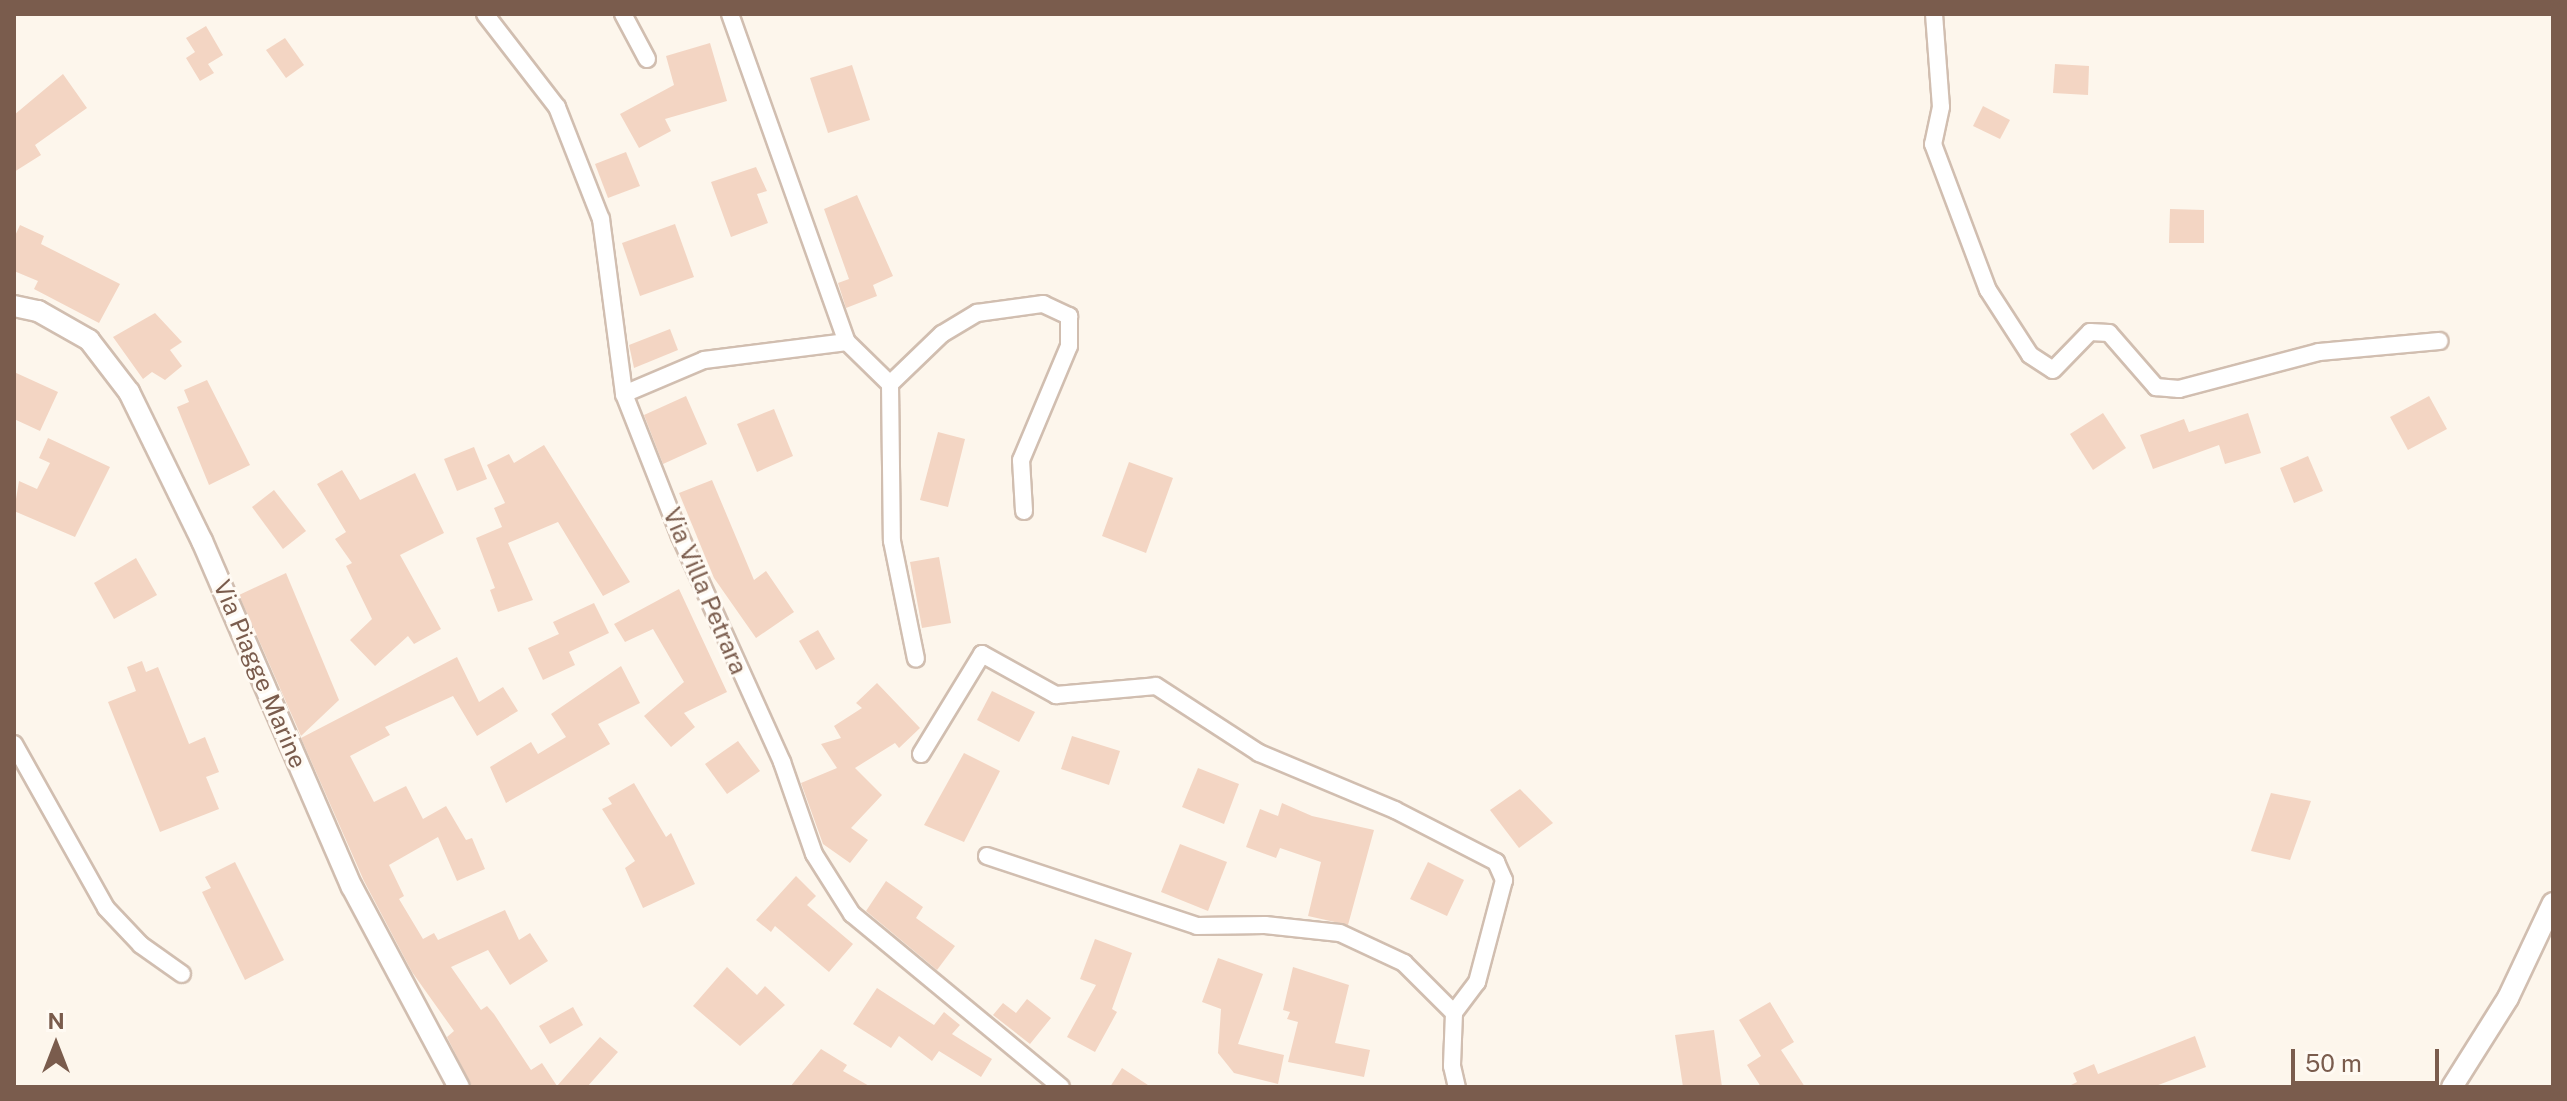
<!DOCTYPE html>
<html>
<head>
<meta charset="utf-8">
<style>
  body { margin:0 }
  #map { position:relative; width:2567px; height:1101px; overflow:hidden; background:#fdf6ec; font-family:"Public Sans",sans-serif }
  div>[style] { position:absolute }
  .building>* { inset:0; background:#f3d5c3 }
  .roads { filter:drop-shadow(2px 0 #d1beb0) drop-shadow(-2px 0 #d1beb0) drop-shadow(0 2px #d1beb0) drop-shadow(0 -2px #d1beb0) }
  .minor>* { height:16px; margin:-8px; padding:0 8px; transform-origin:8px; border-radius:8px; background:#fff }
  .tertiary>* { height:20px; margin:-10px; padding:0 10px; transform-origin:10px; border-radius:10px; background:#fff }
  span { translate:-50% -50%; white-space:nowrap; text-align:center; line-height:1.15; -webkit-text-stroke:6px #fffaf3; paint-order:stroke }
  .street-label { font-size:24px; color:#7a5c4d }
  .frame { position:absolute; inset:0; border:16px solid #7a5c4d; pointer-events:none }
  .north { position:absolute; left:16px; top:1005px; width:80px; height:80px; -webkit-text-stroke:6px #fffaf3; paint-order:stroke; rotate:0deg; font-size:22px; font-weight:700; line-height:32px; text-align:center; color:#7a5c4d }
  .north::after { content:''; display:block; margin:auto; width:28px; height:36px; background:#7a5c4d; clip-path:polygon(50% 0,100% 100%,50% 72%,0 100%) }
  .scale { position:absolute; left:2291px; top:1049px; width:148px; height:36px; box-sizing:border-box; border:4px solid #7a5c4d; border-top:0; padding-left:10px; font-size:24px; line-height:28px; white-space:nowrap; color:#7a5c4d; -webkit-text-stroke:6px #fffaf3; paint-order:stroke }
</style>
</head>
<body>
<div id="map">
  <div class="building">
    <div style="clip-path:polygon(206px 26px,223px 55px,208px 64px,214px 73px,200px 81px,186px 58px,195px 52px,186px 38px)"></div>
    <div style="clip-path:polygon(285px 38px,304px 65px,286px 78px,266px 50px)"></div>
    <div style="clip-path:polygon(710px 43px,727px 101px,665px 119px,671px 131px,639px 148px,620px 114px,674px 85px,666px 56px)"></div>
    <div style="clip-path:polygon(2055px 64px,2089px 66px,2088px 95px,2053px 93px)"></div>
    <div style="clip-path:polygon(852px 65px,870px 120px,828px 133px,810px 78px)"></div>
    <div style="clip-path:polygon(63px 74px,87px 108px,35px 145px,41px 155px,14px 172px,14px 115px)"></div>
    <div style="clip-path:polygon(1983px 106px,2010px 120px,2000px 139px,1973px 126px)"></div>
    <div style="clip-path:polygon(626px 152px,640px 186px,608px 198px,595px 164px)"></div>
    <div style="clip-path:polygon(756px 167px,767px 191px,757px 194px,768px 223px,731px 237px,711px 182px)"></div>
    <div style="clip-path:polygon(857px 195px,893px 276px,873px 285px,877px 296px,846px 308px,838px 283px,849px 279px,824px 209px)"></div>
    <div style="clip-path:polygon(2170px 209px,2204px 210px,2204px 243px,2169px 243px)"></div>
    <div style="clip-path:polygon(675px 224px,694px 277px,640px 296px,622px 243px)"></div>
    <div style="clip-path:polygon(20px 225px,44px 236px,41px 244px,120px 284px,99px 323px,34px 289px,38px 281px,14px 271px,14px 238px)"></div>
    <div style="clip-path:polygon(155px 313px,182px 342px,170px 350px,182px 366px,165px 380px,152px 372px,143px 379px,113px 337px)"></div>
    <div style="clip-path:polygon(670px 329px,678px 350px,634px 368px,629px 345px)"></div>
    <div style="clip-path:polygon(14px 372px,58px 392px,40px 431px,14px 419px)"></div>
    <div style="clip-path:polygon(207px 380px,250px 465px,209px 485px,177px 407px,189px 402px,184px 390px)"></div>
    <div style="clip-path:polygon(686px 396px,707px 444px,663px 464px,644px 415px)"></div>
    <div style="clip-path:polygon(2429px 396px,2447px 429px,2408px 450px,2390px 417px)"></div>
    <div style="clip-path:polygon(774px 409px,793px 456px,757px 472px,737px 424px)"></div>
    <div style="clip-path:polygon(2103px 413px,2126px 448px,2093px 470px,2070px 434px)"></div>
    <div style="clip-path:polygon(2248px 413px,2261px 453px,2225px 464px,2219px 445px,2153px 469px,2140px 435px,2184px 419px,2189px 432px)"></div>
    <div style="clip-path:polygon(938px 432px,965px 439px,948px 507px,920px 500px)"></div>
    <div style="clip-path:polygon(48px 438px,110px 467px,75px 537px,14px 511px,19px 481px,37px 489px,50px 463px,39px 458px)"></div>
    <div style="clip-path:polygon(544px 445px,630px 582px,603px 596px,558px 522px,508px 543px,533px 600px,498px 612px,490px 590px,495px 588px,476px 538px,502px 527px,494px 508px,505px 503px,487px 465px,509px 454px,514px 463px)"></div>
    <div style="clip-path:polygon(474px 447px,487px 479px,457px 491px,444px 459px)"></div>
    <div style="clip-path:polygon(2308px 456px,2323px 491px,2294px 503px,2280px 468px)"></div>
    <div style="clip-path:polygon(1129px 462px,1173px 478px,1146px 553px,1102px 536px)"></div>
    <div style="clip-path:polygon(342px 470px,360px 500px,415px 473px,444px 533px,400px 555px,441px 629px,414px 644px,408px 636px,375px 666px,350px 640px,372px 619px,346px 566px,352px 563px,335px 539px,346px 532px,317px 484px)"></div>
    <div style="clip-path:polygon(712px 480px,754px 580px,766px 571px,794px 612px,756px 638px,714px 578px,679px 493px)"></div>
    <div style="clip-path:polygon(274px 490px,306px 531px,283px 549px,252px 507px)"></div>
    <div style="clip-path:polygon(939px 557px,951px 623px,922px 628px,910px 562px)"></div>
    <div style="clip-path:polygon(136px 558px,157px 595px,114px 619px,94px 583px)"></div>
    <div style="clip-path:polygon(286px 573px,339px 700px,301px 736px,239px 595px)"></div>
    <div style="clip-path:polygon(679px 589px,727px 692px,684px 713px,695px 727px,671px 747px,644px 716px,684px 682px,653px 629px,625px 642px,614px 624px)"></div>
    <div style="clip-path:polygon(594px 603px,609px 633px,569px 652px,575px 665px,543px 680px,528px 648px,559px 634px,553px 622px)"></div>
    <div style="clip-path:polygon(818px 630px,835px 659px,816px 670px,799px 641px)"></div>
    <div style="clip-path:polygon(457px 657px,479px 702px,503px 687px,518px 711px,477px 736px,453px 696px,385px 727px,390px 735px,350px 756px,374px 802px,406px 786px,423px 819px,446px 806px,466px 840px,472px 838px,485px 869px,457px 881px,438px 837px,389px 865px,404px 896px,399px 899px,423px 939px,434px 933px,438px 940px,505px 910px,519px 940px,530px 933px,548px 961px,510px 985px,488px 950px,451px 967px,481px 1010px,487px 1006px,494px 1014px,531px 1070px,542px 1063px,557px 1086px,600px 1037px,618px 1052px,587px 1087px,472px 1087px,447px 1037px,454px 1031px,412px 972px,364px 881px,301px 738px)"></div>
    <div style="clip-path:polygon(142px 661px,146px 672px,158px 667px,189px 744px,205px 737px,219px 772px,206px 777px,219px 809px,160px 832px,108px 702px,136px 691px,127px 667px)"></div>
    <div style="clip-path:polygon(621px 666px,640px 703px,598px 724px,610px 744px,506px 803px,490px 767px,531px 742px,538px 754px,566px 737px,551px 714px)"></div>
    <div style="clip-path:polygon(877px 683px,920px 728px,899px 748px,895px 743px,855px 768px,882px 795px,851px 828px,868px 840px,850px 863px,823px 844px,801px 783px,837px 768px,821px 744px,841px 738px,834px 726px,862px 708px,856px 703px)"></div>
    <div style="clip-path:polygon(992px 691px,1035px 712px,1019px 742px,977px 720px)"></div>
    <div style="clip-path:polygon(1072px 736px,1120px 751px,1109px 785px,1061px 769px)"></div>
    <div style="clip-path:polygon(738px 741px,760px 771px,727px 794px,705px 764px)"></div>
    <div style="clip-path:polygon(964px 753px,1000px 771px,964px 842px,924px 825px)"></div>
    <div style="clip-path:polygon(1198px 768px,1239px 784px,1224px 824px,1182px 807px)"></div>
    <div style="clip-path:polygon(634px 783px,666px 837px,671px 833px,695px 884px,643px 908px,625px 868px,635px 861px,602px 809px,612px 804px,608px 798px)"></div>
    <div style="clip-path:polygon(1520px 789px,1553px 823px,1519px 848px,1490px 810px)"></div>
    <div style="clip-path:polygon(2271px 793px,2311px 801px,2290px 860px,2251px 851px)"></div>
    <div style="clip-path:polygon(1282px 803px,1312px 816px,1374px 830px,1348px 925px,1308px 916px,1321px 862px,1280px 848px,1276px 858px,1246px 847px,1260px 809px,1278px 816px)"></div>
    <div style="clip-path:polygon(1180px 844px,1227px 862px,1208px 911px,1161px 892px)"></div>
    <div style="clip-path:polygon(235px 862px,284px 960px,245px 980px,202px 892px,211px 888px,205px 877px)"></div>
    <div style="clip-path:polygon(1428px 862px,1464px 880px,1447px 916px,1410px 899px)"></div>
    <div style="clip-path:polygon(796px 876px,816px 896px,807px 905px,853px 944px,829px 972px,775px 926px,771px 932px,756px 920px)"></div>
    <div style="clip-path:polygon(886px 881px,923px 907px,916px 918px,955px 946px,937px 970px,866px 911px)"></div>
    <div style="clip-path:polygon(1095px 939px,1132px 953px,1112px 1009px,1117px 1012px,1095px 1052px,1067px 1037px,1096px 985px,1080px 979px)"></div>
    <div style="clip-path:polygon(1218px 958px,1263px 974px,1238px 1044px,1284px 1055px,1278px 1084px,1234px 1073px,1218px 1053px,1221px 1009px,1202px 1002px)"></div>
    <div style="clip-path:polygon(727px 967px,757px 995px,765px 986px,785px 1005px,740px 1046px,693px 1006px)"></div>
    <div style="clip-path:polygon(1293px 967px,1349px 985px,1335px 1043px,1370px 1050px,1364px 1077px,1288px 1062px,1298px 1022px,1287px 1019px,1290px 1012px,1283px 1010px)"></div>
    <div style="clip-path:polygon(877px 988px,934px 1025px,944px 1012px,960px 1025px,952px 1034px,992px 1059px,981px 1077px,939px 1051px,932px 1061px,899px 1036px,891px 1048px,853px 1024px)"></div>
    <div style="clip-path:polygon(1027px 999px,1051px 1018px,1030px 1044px,993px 1015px,1003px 1003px,1016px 1013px)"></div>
    <div style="clip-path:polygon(1770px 1002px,1794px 1042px,1781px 1050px,1805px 1087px,1761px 1087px,1747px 1065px,1761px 1056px,1739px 1020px)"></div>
    <div style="clip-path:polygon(573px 1007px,583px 1025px,550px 1044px,539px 1026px)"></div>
    <div style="clip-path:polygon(1714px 1030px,1722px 1087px,1683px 1087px,1675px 1035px)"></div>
    <div style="clip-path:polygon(2195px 1036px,2206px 1067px,2153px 1087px,2067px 1087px,2077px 1082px,2073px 1073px,2094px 1064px,2098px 1074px)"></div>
    <div style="clip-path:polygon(821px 1049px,847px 1065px,843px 1071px,871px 1087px,790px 1087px)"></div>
    <div style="clip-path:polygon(1122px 1068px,1151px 1087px,1110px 1087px)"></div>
  </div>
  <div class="roads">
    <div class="minor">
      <div style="left:485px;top:14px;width:118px;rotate:52.3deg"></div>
      <div style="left:557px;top:107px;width:120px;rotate:68.6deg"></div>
      <div style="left:601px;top:219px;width:177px;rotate:82.5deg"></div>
      <div style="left:624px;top:394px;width:153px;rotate:68.5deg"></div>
      <div style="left:680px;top:536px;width:248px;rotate:65.7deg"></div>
      <div style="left:782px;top:762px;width:97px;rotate:70.8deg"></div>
      <div style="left:814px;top:854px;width:71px;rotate:57.7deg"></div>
      <div style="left:852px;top:914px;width:271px;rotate:39.6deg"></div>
      <div style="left:623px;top:14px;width:51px;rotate:61.9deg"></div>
      <div style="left:730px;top:14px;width:348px;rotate:70.4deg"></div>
      <div style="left:1934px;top:14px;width:93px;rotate:85.7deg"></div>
      <div style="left:1941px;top:107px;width:38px;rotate:102deg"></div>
      <div style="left:1933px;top:144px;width:156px;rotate:69.4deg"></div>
      <div style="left:1988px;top:290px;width:77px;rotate:57.1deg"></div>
      <div style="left:2030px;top:355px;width:27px;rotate:33deg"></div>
      <div style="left:2053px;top:370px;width:53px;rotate:-45.8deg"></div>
      <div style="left:2090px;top:332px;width:19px;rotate:3deg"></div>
      <div style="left:2109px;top:333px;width:72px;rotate:49deg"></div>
      <div style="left:2156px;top:387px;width:23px;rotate:5deg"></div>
      <div style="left:2179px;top:389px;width:145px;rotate:-14.8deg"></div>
      <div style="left:2319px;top:352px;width:121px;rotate:-5.2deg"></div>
      <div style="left:890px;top:384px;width:72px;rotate:-43.9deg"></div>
      <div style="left:942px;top:334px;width:41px;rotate:-31deg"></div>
      <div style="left:977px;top:313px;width:67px;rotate:-7.8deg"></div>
      <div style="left:1043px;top:304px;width:29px;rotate:25deg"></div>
      <div style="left:1069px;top:316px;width:30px;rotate:90deg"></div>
      <div style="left:1069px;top:346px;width:124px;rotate:112.8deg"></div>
      <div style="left:1021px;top:460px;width:51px;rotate:86.6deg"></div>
      <div style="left:624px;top:394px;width:87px;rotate:-23deg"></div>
      <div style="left:704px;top:360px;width:144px;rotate:-7.2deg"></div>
      <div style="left:847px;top:342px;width:60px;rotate:44.3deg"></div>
      <div style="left:890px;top:384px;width:157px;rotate:89.3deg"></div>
      <div style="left:892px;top:541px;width:120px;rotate:78.5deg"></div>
      <div style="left:14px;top:744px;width:188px;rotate:60.7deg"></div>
      <div style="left:106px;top:908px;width:51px;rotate:46.6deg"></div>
      <div style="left:141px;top:945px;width:50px;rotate:35.3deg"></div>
      <div style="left:921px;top:754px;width:117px;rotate:-58.6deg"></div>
      <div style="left:982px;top:654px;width:85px;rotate:29deg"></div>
      <div style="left:1056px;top:695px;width:100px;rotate:-5.1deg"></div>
      <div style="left:1156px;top:686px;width:123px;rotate:33deg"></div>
      <div style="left:1259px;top:753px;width:147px;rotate:22.7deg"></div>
      <div style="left:1395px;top:810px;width:114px;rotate:27.2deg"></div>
      <div style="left:1496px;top:862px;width:20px;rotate:66deg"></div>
      <div style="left:1504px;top:880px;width:106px;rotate:104.8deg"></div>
      <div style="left:1477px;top:982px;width:39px;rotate:127deg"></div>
      <div style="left:1454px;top:1013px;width:53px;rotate:92.2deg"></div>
      <div style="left:1452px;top:1066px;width:22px;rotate:77deg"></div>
      <div style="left:987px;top:856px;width:221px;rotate:18.4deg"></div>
      <div style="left:1197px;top:926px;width:68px;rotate:-0.8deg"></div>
      <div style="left:1265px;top:925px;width:75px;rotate:6.1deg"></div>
      <div style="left:1340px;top:933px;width:71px;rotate:25.1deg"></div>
      <div style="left:1404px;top:963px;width:71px;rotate:45deg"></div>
    </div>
    <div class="tertiary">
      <div style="left:14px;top:306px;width:25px;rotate:12deg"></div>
      <div style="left:38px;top:311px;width:59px;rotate:29.6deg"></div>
      <div style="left:89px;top:340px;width:66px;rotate:52.4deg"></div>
      <div style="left:129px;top:392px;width:166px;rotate:63.9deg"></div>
      <div style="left:202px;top:541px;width:377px;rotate:66.6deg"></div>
      <div style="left:352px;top:887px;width:227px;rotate:61.9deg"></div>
      <div style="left:2452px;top:1087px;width:105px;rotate:-57.8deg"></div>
      <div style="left:2508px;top:998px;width:105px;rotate:-64.7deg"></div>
    </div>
  </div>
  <div class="street-label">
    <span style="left:705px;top:591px;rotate:67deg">Via Villa Petrara</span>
    <span style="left:260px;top:674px;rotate:67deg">Via Piagge Marine</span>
  </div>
  <div class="frame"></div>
  <div class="north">N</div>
  <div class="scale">50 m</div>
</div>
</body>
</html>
